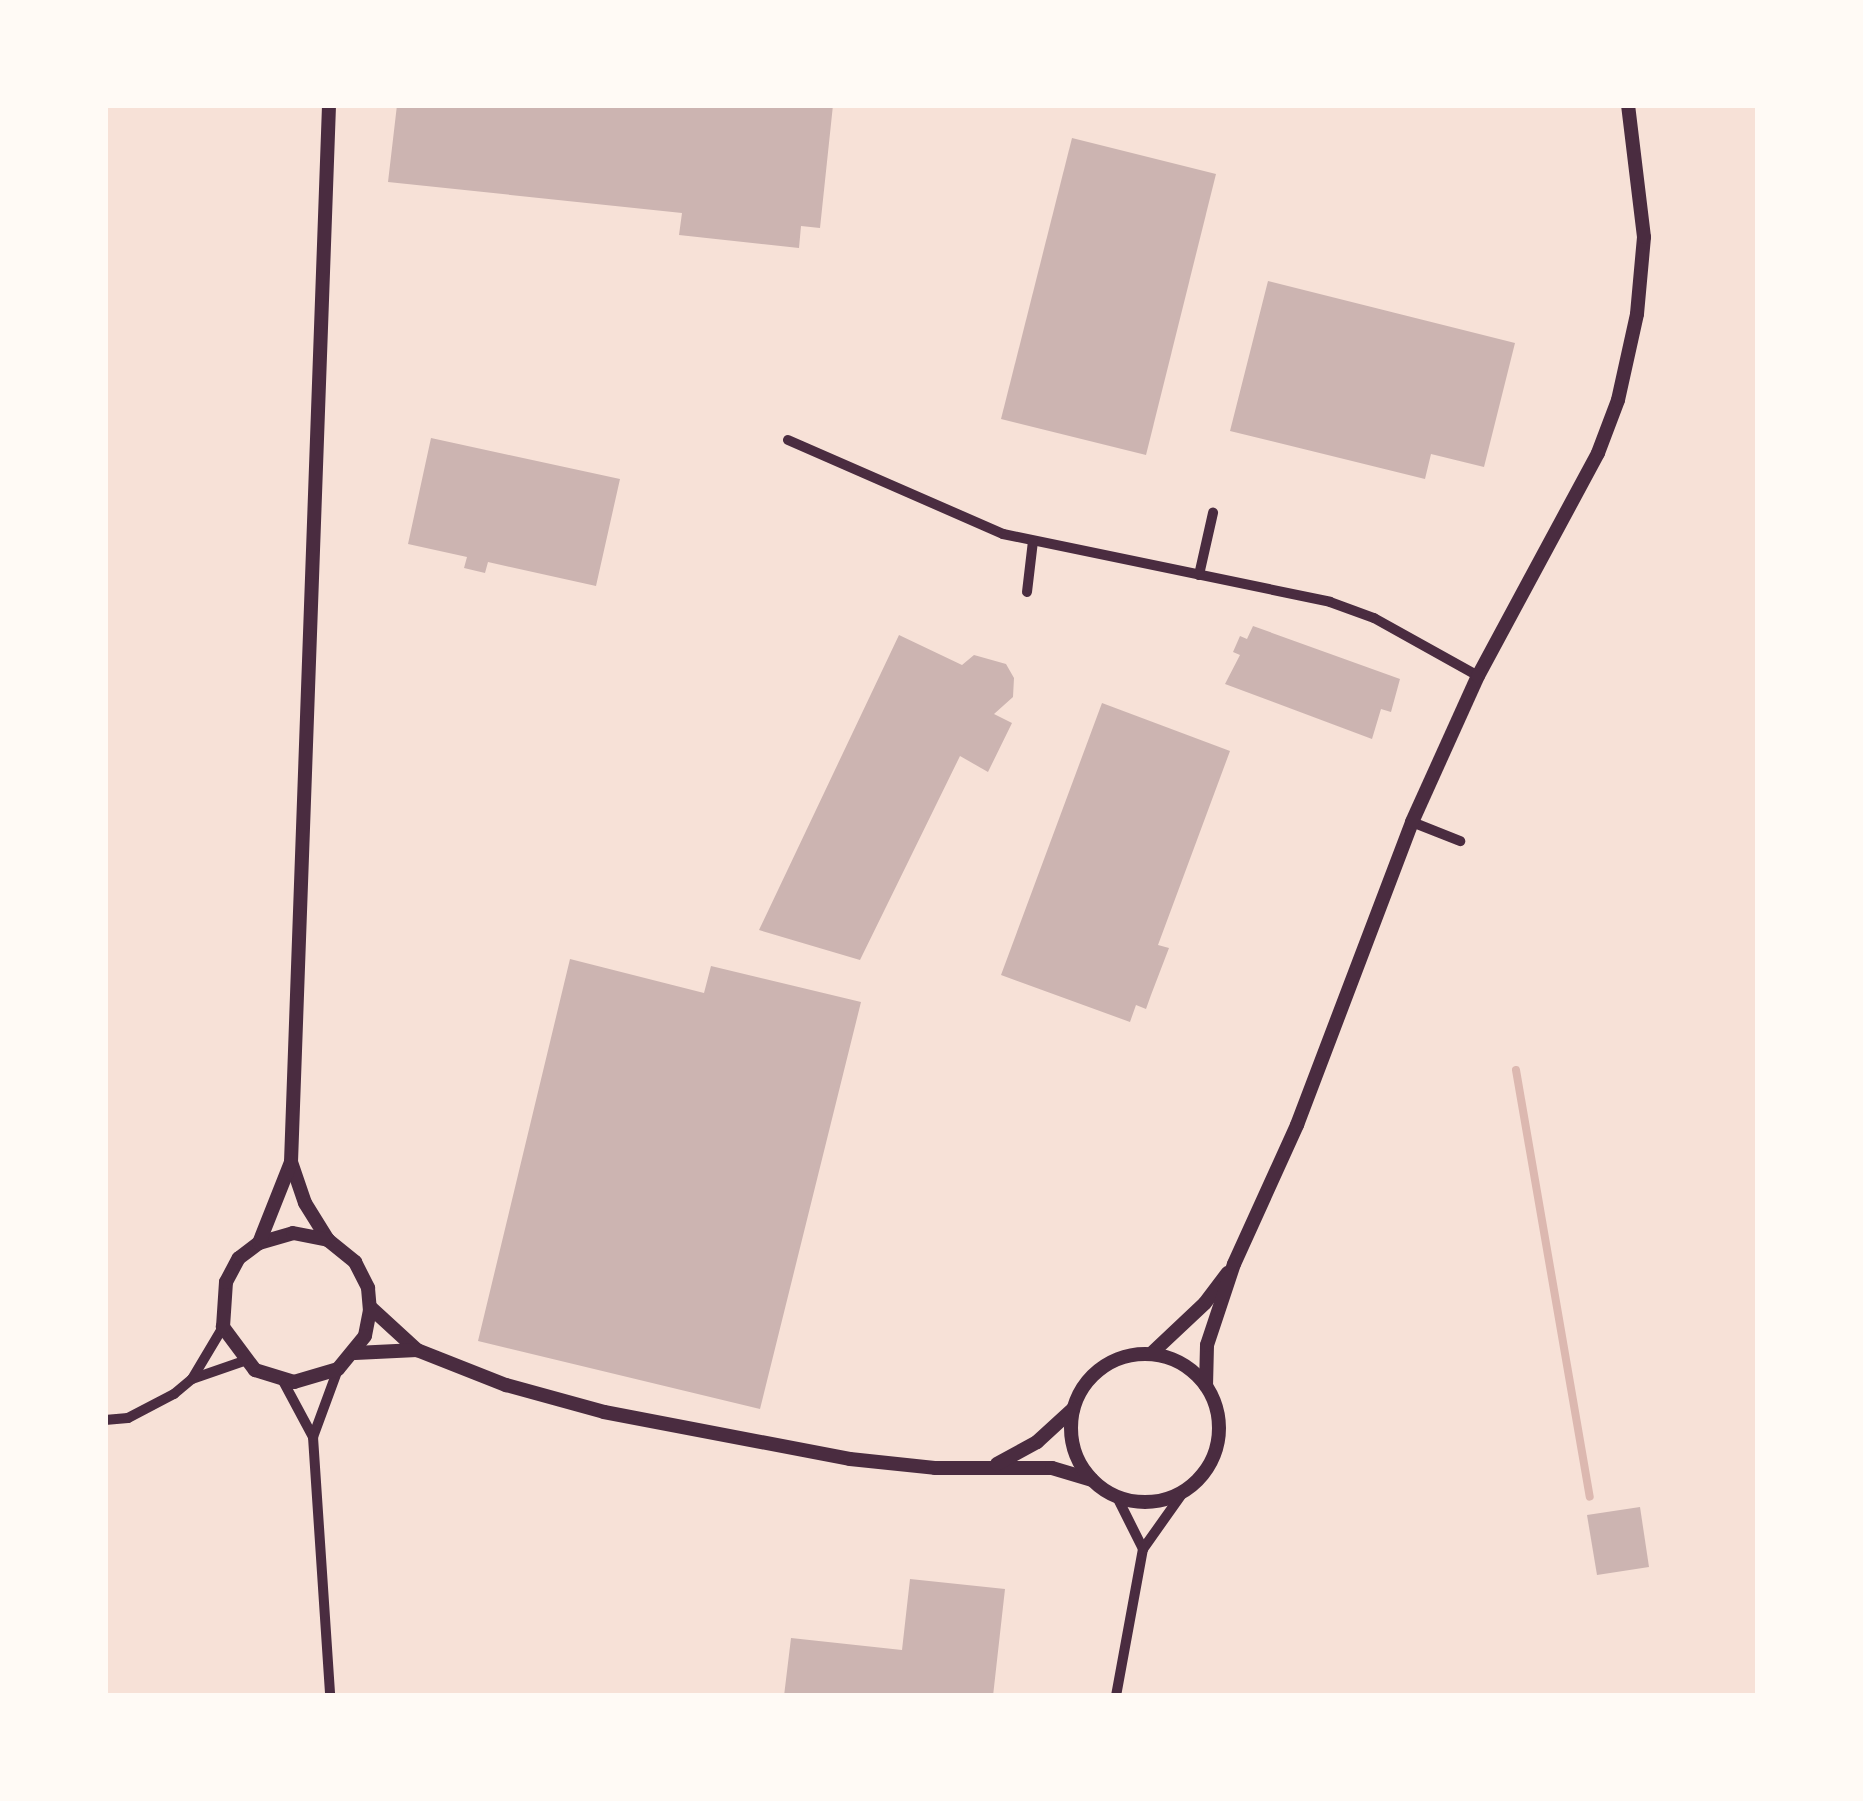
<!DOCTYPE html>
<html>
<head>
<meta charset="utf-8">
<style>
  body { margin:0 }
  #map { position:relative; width:1863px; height:1801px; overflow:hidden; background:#f7e1d7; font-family:Roboto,sans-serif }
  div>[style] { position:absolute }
  .stream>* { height:8px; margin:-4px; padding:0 4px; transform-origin:4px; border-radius:4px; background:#dcb8b0 }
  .building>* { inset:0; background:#ccb4b1 }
  .minor>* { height:10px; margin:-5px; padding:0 5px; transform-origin:5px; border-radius:5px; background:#4a2c40 }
  .tertiary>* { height:14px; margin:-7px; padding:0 7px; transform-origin:7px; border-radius:7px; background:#4a2c40 }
  .tertiary>.ring { margin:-7px; padding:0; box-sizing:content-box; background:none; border:14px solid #4a2c40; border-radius:50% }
  span { translate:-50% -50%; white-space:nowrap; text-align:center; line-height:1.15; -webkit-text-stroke:9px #fffaf5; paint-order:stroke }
  .frame { position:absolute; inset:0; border:108px solid #fffaf5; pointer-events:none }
</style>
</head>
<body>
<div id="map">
  <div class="stream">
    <div style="left:1516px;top:1070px;width:433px;rotate:80.2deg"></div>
  </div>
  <div class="building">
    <div style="clip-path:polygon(397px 105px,833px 105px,820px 228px,801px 226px,799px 248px,679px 235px,682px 213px,388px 182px)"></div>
    <div style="clip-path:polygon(1072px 138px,1216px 174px,1146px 455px,1001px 419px)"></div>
    <div style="clip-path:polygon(1268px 281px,1515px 343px,1484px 467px,1431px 454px,1425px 479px,1230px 431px)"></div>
    <div style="clip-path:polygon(431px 438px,620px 479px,596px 586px,488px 562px,485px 573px,464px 568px,467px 557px,408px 544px)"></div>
    <div style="clip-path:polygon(1253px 626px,1400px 679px,1391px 712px,1381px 709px,1372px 739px,1225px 684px,1240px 655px,1233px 652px,1240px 636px,1247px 639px)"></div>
    <div style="clip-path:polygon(899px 635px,962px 665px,974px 655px,1006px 664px,1014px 678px,1013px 697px,994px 714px,1012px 723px,988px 772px,960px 756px,860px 960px,759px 930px)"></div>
    <div style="clip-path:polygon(1102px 703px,1230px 751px,1158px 945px,1169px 948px,1151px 995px,1146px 1009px,1136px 1005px,1130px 1022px,1001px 975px)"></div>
    <div style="clip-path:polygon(570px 959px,704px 993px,711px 966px,861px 1002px,760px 1409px,478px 1341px)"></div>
    <div style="clip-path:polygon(1640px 1507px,1649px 1567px,1597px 1575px,1587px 1515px)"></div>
    <div style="clip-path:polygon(910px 1579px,1005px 1589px,993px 1696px,784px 1696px,791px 1638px,902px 1650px)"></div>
  </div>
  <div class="minor">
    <div style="left:788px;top:440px;width:235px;rotate:23.6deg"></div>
    <div style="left:1003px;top:534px;width:334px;rotate:11.7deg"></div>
    <div style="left:1330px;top:602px;width:47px;rotate:20deg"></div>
    <div style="left:1374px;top:618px;width:119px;rotate:29.1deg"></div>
    <div style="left:1199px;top:575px;width:64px;rotate:-77.3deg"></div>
    <div style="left:1027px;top:592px;width:51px;rotate:-83.3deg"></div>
    <div style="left:1412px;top:822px;width:52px;rotate:21.6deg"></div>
    <div style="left:192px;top:1379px;width:55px;rotate:-19.1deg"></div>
    <div style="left:283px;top:1381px;width:64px;rotate:61.8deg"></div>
    <div style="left:313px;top:1437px;width:260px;rotate:86.2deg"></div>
    <div style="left:105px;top:1420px;width:23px;rotate:-5deg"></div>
    <div style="left:128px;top:1418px;width:52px;rotate:-27.6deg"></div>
    <div style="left:174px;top:1394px;width:23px;rotate:-40deg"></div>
    <div style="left:192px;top:1379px;width:61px;rotate:-59.2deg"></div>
    <div style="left:313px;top:1437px;width:72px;rotate:-69.8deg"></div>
    <div style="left:1118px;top:1499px;width:56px;rotate:63.4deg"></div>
    <div style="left:1116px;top:1696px;width:149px;rotate:-79.6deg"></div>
    <div style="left:1143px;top:1549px;width:67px;rotate:-54.7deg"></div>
  </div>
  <div class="tertiary">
    <div style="left:291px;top:1162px;width:43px;rotate:71.1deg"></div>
    <div style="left:305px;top:1203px;width:44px;rotate:58.1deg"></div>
    <div style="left:328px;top:1240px;width:35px;rotate:39deg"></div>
    <div style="left:355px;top:1262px;width:29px;rotate:63deg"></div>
    <div style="left:368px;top:1288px;width:22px;rotate:85deg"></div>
    <div style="left:370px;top:1310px;width:26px;rotate:101deg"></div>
    <div style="left:365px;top:1336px;width:43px;rotate:129.3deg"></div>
    <div style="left:338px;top:1369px;width:46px;rotate:163.5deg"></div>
    <div style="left:294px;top:1382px;width:41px;rotate:-162.9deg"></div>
    <div style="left:255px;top:1370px;width:54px;rotate:-126.7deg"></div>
    <div style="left:223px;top:1327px;width:45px;rotate:-86.2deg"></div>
    <div style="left:226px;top:1282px;width:27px;rotate:-62deg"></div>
    <div style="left:239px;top:1258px;width:25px;rotate:-37deg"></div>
    <div style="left:259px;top:1243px;width:35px;rotate:-16deg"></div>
    <div style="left:293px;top:1233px;width:36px;rotate:11deg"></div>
    <div style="left:259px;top:1243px;width:87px;rotate:-68.4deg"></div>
    <div style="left:291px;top:1162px;width:1058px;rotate:-87.94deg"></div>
    <div style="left:370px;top:1307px;width:64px;rotate:42.5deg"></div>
    <div style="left:417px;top:1350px;width:96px;rotate:21.5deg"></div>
    <div style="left:506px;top:1385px;width:102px;rotate:15.4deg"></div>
    <div style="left:604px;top:1412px;width:250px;rotate:10.8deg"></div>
    <div style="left:850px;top:1459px;width:85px;rotate:6deg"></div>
    <div style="left:935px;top:1468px;width:117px"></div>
    <div style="left:1052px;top:1468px;width:42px;rotate:16.7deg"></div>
    <div style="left:1153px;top:1352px;width:71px;rotate:-43.3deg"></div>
    <div style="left:1205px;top:1303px;width:38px;rotate:-53deg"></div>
    <div style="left:355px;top:1353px;width:62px;rotate:-2.8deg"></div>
    <div class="ring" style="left:1071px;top:1354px;width:134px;height:134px"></div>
    <div style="left:1206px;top:1386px;width:41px;rotate:-88.6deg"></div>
    <div style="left:1207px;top:1345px;width:85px;rotate:-71.6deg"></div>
    <div style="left:1234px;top:1264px;width:153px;rotate:-65.6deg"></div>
    <div style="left:1297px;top:1125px;width:324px;rotate:-69.2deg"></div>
    <div style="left:1412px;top:822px;width:160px;rotate:-65.7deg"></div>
    <div style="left:1478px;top:676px;width:253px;rotate:-61.7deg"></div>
    <div style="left:1598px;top:453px;width:57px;rotate:-69.3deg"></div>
    <div style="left:1618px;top:400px;width:88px;rotate:-77.5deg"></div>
    <div style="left:1637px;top:314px;width:77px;rotate:-84.8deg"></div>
    <div style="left:1644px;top:237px;width:133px;rotate:-96.9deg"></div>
    <div style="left:997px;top:1464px;width:46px;rotate:-28.8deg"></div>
    <div style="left:1037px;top:1442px;width:49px;rotate:-42.5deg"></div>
  </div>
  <div class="frame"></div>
</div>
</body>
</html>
